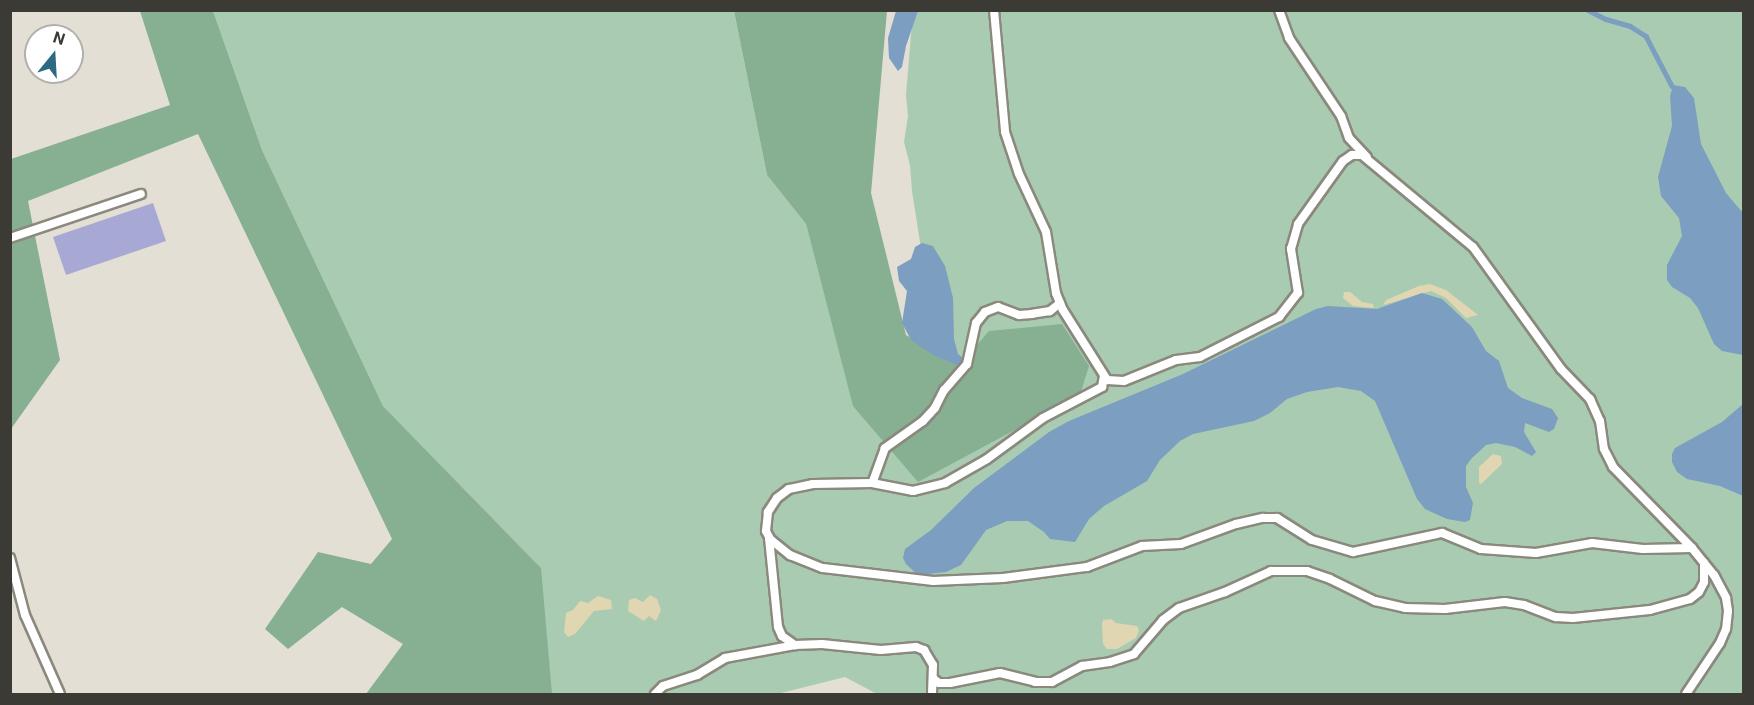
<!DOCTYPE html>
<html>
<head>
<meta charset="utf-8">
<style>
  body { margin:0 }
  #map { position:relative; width:1754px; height:705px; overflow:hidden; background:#e3dfd5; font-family:Roboto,sans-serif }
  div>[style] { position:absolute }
  .green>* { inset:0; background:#a9cbb2 }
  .forest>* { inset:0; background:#86b091 }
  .sand>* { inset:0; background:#e0d6b1 }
  .water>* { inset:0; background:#7b9ec1 }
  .stream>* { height:4.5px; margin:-2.25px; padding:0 2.25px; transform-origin:2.25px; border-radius:2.25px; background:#7b9ec1 }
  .building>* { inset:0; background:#a8a8d5 }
  .roads { filter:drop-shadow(2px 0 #8b887e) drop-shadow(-2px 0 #8b887e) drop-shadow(0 2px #8b887e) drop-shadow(0 -2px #8b887e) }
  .service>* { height:8px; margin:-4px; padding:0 4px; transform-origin:4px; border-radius:4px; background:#fff }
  span { translate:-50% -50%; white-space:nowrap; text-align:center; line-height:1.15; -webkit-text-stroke:4.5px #fff; paint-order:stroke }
  .frame { position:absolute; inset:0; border:12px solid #3b3a35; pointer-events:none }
  .north { position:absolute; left:24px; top:24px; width:60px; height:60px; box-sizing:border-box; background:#fff; border:2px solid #b1b0ae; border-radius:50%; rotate:18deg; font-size:16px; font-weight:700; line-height:24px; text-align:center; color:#3b3a35 }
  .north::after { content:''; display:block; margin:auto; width:21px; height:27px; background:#2d6a81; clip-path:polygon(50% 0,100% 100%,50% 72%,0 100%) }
</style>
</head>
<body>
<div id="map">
  <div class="green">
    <div style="clip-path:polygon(213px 11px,734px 11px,767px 175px,806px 224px,846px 377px,933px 325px,912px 191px,910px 165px,904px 142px,908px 116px,906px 95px,913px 11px,1743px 11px,1743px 694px,877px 694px,845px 677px,777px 694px,542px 694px,538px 565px,383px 406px,262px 150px)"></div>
  </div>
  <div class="forest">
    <div style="clip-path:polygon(140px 11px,213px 11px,262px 150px,383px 406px,541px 568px,552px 694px,366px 694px,403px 644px,342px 607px,288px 649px,265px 629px,318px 552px,371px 564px,392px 539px,198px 134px,28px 201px,60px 360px,11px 429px,11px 159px,170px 105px)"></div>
    <div style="clip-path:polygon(734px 11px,887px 11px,871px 193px,906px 335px,959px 366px,989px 331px,1062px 324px,1089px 366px,1080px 395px,918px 482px,853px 406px,806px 224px,767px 175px)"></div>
  </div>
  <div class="sand">
    <div style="clip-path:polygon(1430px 284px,1446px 290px,1478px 315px,1466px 318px,1446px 298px,1431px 291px,1383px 305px,1386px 300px,1419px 286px)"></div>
    <div style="clip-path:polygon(1344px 292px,1350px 292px,1362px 302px,1373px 304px,1374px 308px,1353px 306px,1343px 298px)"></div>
    <div style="clip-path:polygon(1493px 454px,1501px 456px,1502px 464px,1481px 484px,1479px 483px,1479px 467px)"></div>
    <div style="clip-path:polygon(650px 595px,657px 599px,661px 610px,656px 621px,649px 616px,644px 621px,628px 611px,629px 600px,635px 598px,643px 602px)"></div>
    <div style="clip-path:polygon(598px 596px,611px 600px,612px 609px,594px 611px,575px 634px,568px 637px,564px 632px,566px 613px,573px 610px,580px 601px,588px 603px)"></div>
    <div style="clip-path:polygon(1111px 619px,1116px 623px,1137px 626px,1139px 630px,1136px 638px,1117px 649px,1107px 649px,1103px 644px,1102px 624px,1103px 620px)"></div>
  </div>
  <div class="water">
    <div style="clip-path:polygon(896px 11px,918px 11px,906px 46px,902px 67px,898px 71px,889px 58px,888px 38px)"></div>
    <div style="clip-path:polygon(1673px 85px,1685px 87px,1694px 98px,1701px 144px,1726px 193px,1743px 213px,1743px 355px,1722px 351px,1714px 344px,1698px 308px,1690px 298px,1672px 287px,1667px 280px,1667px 265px,1682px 236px,1679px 218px,1661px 196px,1658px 177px,1672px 126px,1670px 96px)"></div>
    <div style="clip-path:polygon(922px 243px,933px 246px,945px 266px,953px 298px,954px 339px,958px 354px,964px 359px,959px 366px,933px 355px,911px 340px,902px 323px,907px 291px,899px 281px,897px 267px,911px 259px,915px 247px)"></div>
    <div style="clip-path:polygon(1422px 293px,1442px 299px,1472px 327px,1486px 351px,1499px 361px,1508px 388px,1522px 398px,1552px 409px,1558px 418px,1554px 429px,1549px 432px,1525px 423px,1524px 432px,1536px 452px,1532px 456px,1515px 447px,1496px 443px,1486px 445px,1471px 459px,1466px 466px,1466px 487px,1473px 503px,1470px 520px,1465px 522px,1447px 519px,1425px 509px,1417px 499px,1375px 401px,1361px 391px,1338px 387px,1307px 392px,1287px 399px,1270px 413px,1254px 421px,1193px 434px,1180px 441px,1160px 460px,1147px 481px,1104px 506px,1089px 519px,1075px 542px,1050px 539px,1044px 532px,1028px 521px,1007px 521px,986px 530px,961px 565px,946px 572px,918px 575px,906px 564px,903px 558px,905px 549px,931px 530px,974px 488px,1049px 432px,1069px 421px,1183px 374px,1316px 309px,1328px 306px,1377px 309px)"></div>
    <div style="clip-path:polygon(1743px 404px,1743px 496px,1720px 486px,1687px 479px,1677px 472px,1672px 462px,1672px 454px,1675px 448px,1722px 422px)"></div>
  </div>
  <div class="stream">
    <div style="left:1588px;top:10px;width:20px;rotate:27deg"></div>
    <div style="left:1606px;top:19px;width:25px;rotate:16deg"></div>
    <div style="left:1630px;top:26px;width:19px;rotate:32deg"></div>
    <div style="left:1646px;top:36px;width:56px;rotate:62.5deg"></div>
  </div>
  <div class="building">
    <div style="clip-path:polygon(153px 203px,166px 241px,66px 275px,53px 237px)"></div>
  </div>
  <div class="roads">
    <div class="service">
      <div style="left:994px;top:10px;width:122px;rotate:84.8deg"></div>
      <div style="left:1005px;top:132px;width:44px;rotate:71.6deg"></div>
      <div style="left:1019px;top:174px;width:64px;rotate:65deg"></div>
      <div style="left:1046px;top:232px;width:62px;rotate:80.7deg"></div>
      <div style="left:1056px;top:293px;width:18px;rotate:68deg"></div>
      <div style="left:1063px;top:310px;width:83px;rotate:57.8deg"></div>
      <div style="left:1107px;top:380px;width:17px;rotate:3deg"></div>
      <div style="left:1124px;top:381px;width:56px;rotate:-22deg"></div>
      <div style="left:1176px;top:360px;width:24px;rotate:-7deg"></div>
      <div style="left:1200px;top:357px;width:89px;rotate:-26.9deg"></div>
      <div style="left:1279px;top:317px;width:31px;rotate:-52deg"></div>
      <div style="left:1298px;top:293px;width:45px;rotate:-99deg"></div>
      <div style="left:1291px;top:249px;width:26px;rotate:-74deg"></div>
      <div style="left:1298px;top:224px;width:77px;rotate:-54.5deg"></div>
      <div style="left:1343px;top:161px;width:11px;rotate:-34deg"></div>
      <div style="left:1352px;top:155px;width:10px"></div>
      <div style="left:1362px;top:155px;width:144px;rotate:39.7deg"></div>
      <div style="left:1473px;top:247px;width:150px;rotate:54.2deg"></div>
      <div style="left:1561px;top:369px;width:42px;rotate:46deg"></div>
      <div style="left:1590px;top:399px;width:24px;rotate:66deg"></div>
      <div style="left:1600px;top:421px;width:28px;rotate:82deg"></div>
      <div style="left:1604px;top:449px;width:20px;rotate:63deg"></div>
      <div style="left:1613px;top:467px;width:113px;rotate:45.7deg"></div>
      <div style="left:1692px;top:548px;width:35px;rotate:51deg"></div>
      <div style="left:1714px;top:575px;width:26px;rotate:62deg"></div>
      <div style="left:1726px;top:598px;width:13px;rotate:81deg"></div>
      <div style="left:1728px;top:611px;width:18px;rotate:96deg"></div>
      <div style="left:1726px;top:629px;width:15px;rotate:113deg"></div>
      <div style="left:1720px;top:643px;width:61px;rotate:123.7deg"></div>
      <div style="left:1279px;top:10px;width:30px;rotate:70deg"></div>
      <div style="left:1289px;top:38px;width:94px;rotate:56.3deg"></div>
      <div style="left:1341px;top:116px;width:23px;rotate:70deg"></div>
      <div style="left:1349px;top:138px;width:26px;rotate:47deg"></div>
      <div style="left:10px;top:238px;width:138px;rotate:-18.6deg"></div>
      <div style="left:1060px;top:303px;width:13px;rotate:141deg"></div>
      <div style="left:1050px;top:311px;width:18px;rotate:171deg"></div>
      <div style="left:1032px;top:314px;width:13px;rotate:176deg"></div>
      <div style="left:1019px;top:315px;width:22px;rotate:-159deg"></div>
      <div style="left:998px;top:307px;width:14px;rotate:159deg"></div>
      <div style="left:985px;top:312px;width:14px;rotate:129deg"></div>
      <div style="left:976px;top:323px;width:42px;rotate:102.4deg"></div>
      <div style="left:967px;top:364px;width:35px;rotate:131deg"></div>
      <div style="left:944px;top:390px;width:20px;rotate:117deg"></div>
      <div style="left:935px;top:408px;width:18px;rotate:133deg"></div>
      <div style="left:923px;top:421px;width:47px;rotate:144.6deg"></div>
      <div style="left:885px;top:448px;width:37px;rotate:110deg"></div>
      <div style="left:872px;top:483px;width:59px;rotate:179deg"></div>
      <div style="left:813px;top:484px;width:25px;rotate:168deg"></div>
      <div style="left:789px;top:489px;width:15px;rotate:143deg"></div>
      <div style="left:777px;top:498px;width:17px;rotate:123deg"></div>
      <div style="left:768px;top:512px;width:19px;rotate:96deg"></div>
      <div style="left:766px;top:531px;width:9px;rotate:63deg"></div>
      <div style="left:770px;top:539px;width:26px;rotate:39deg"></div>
      <div style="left:790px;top:555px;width:35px;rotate:22deg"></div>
      <div style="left:823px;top:568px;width:111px;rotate:6.7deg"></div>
      <div style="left:933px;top:581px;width:70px;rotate:-2.5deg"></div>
      <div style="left:1003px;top:578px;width:85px;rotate:-7.5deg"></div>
      <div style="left:1087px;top:567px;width:59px;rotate:-20.9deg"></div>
      <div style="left:1142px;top:546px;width:39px;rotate:-3deg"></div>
      <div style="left:1181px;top:544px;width:59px;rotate:-20deg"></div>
      <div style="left:1236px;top:524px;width:28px;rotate:-13deg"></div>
      <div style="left:1263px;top:518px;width:14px"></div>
      <div style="left:1277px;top:518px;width:41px;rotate:32.2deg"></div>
      <div style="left:1312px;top:540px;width:43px;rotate:16.3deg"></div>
      <div style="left:1353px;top:552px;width:91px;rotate:-12.1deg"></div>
      <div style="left:1442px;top:533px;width:42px;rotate:22.3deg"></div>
      <div style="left:1481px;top:549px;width:55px;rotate:4.2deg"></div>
      <div style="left:1536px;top:553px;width:57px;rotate:-10.1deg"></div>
      <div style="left:1592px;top:543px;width:51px;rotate:6.7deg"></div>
      <div style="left:1643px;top:549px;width:49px;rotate:-1.2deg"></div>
      <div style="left:872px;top:483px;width:42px;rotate:11deg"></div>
      <div style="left:913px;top:491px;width:33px;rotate:-14deg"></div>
      <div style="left:945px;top:483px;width:48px;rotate:-29.7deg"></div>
      <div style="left:987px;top:459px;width:69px;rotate:-36.2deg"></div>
      <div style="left:1043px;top:418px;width:67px;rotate:-27.7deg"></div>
      <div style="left:1102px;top:387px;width:11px;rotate:-80deg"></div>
      <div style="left:769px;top:538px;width:89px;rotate:84.2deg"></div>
      <div style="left:778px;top:627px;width:10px;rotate:66deg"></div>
      <div style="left:782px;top:636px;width:16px;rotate:35deg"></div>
      <div style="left:10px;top:558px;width:59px;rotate:75.3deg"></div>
      <div style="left:25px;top:615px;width:86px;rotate:66.1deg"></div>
      <div style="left:934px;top:679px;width:6px;rotate:39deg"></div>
      <div style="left:939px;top:683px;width:11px"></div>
      <div style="left:950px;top:683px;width:51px;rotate:-11.3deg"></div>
      <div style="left:1000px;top:673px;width:36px;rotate:14deg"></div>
      <div style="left:1035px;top:682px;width:17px"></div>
      <div style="left:1052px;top:682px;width:34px;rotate:-28deg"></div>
      <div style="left:1082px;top:666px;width:28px;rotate:-8deg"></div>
      <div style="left:1110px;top:662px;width:25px;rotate:-18deg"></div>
      <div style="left:1134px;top:654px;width:45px;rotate:-49.5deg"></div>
      <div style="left:1163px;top:620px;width:20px;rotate:-37deg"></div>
      <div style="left:1179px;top:608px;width:49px;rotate:-19.2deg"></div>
      <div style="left:1225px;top:592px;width:51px;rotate:-24.5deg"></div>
      <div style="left:1271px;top:571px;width:36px"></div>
      <div style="left:1307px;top:571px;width:24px;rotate:19deg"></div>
      <div style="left:1330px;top:579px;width:50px;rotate:26.1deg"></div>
      <div style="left:1375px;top:601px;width:31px;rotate:13deg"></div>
      <div style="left:1405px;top:608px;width:40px;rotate:1.4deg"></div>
      <div style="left:1445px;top:609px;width:60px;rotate:-6.7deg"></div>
      <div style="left:1505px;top:602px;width:19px;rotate:9deg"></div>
      <div style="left:1524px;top:605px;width:34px;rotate:21deg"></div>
      <div style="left:1556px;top:617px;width:17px;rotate:3deg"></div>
      <div style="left:1573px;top:618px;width:77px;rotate:-5.9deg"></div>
      <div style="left:1650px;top:610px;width:41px;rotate:-15.4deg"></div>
      <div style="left:1690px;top:599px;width:11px;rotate:-38deg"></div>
      <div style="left:1699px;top:592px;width:11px;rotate:-63deg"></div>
      <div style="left:1704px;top:582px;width:19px;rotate:-90deg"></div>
      <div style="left:655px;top:694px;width:11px;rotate:-45deg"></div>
      <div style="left:663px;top:686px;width:36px;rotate:-18deg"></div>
      <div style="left:697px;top:675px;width:33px;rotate:-31deg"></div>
      <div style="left:725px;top:658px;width:71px;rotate:-10.5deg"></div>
      <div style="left:795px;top:645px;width:27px;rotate:-2deg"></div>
      <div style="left:822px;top:644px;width:59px;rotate:5.8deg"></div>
      <div style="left:881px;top:650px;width:35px;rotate:-5deg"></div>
      <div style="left:916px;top:647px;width:9px;rotate:21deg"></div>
      <div style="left:924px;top:650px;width:17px;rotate:59deg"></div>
      <div style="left:933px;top:665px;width:29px;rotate:92deg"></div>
    </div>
  </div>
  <div class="frame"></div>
  <div class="north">N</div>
</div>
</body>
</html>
